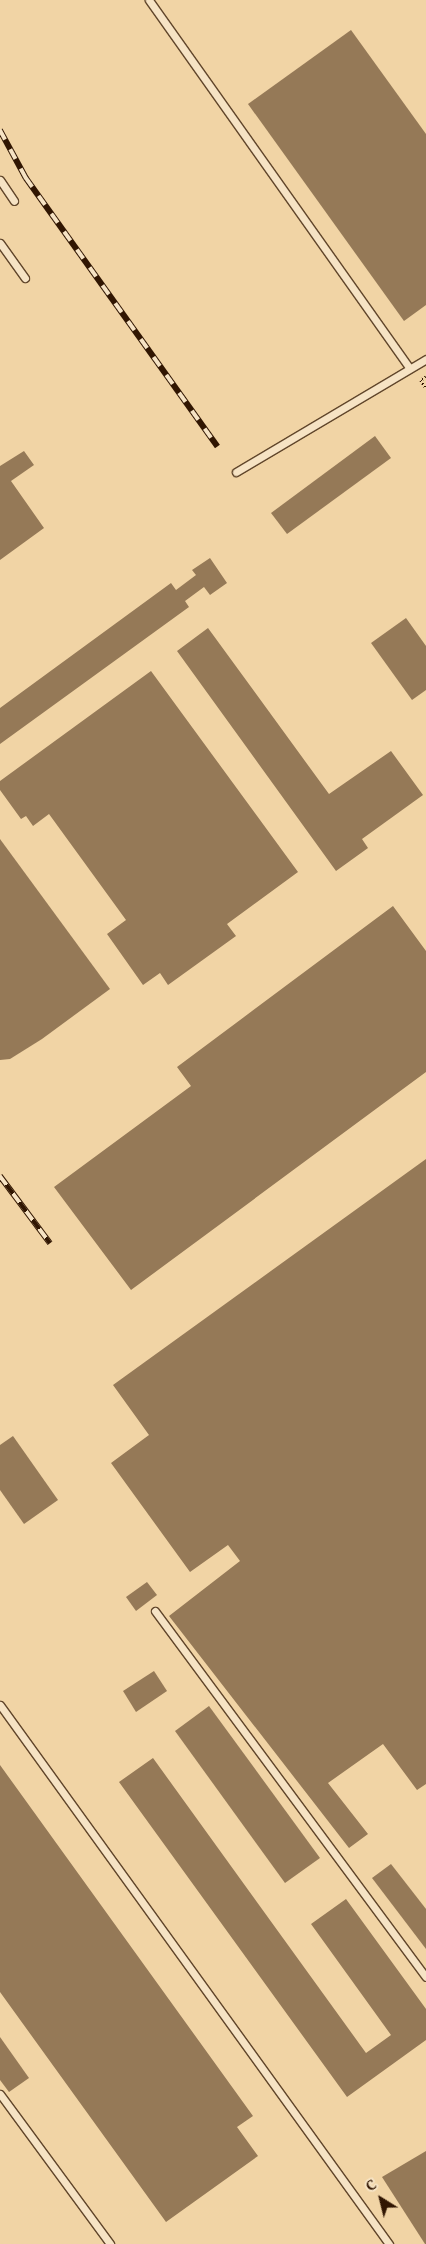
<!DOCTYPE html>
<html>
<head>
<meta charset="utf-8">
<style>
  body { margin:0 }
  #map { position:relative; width:426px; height:2244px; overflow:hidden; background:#f1d4a5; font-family:Vollkorn,serif }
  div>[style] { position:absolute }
  .building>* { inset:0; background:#957957 }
  .path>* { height:2.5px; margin-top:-1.25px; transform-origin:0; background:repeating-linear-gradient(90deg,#311602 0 1px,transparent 0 3.5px) }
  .roads { filter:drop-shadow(1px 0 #61462b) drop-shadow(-1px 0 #61462b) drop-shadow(0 1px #61462b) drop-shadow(0 -1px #61462b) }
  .service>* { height:7px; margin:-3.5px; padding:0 3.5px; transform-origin:3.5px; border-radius:3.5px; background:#f6e3c4 }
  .rail>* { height:5.5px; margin-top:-2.75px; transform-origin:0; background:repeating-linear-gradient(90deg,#f6e3c4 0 11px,#311602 0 22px); box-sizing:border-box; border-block:1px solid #311602 }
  span { translate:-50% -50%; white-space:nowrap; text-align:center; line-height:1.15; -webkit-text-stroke:4.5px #f6e3c4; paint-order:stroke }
  .north { position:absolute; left:356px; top:2174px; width:50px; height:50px; -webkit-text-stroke:4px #f6e3c4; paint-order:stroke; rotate:324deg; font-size:14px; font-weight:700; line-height:20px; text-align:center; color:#311602 }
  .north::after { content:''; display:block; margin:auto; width:18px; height:22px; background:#311602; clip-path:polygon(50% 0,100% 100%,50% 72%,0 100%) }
</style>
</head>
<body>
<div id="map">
  <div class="building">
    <div style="clip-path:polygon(351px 30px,426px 134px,426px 305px,404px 321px,248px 104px)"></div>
    <div style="clip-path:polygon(375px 436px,391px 458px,287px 534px,271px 513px)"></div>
    <div style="clip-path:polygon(24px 451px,34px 465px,11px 481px,44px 528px,0 560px,0 466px)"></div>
    <div style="clip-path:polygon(210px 558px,227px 583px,210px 595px,204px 587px,185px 601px,189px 607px,0 744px,0 708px,171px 583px,176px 590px,196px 575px,192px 570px)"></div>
    <div style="clip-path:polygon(406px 618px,426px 646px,426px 690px,412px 700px,371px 643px)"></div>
    <div style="clip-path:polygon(208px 628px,329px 794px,391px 751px,423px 795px,362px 839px,368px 848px,336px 871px,177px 651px)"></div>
    <div style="clip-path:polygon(151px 671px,298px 872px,227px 924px,236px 936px,168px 985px,160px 973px,143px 985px,107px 934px,126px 920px,49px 814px,33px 826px,26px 816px,21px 819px,0 790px,0 781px)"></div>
    <div style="clip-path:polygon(0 839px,110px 989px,42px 1039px,10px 1059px,0 1060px)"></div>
    <div style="clip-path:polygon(393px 906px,426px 951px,426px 1072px,131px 1290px,54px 1187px,191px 1086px,177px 1067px)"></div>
    <div style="clip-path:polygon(426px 1159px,426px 1784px,417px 1790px,383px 1744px,328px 1783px,368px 1834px,349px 1848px,169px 1616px,240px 1561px,228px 1545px,190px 1572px,111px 1463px,149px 1435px,113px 1385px)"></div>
    <div style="clip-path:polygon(13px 1436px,58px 1500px,24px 1524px,0 1490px,0 1445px)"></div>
    <div style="clip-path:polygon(147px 1582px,157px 1595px,136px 1611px,126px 1597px)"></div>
    <div style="clip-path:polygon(154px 1671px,167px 1691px,136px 1712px,123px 1691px)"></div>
    <div style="clip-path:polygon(209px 1706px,320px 1858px,285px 1883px,175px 1731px)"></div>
    <div style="clip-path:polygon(153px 1758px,366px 2053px,391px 2035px,311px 1924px,346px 1899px,426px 2009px,426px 2040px,347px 2097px,119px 1782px)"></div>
    <div style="clip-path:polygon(0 1765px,253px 2116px,237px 2127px,258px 2156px,166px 2222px,0 1992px)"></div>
    <div style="clip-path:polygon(391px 1864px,426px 1909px,426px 1949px,372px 1878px)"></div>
    <div style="clip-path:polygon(0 2037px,29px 2078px,9px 2092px,0 2080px)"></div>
    <div style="clip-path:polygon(426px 2151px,426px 2244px,425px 2244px,382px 2177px)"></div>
  </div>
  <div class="path">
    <div style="left:426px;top:377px;width:6px;rotate:149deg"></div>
    <div style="left:421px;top:380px;width:9px;rotate:58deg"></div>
  </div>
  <div class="roads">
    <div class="service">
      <div style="left:149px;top:0;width:451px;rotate:54.7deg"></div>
      <div style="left:0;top:180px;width:25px;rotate:56deg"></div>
      <div style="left:0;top:243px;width:43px;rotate:54.5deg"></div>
      <div style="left:236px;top:472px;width:221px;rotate:-30.7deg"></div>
      <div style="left:155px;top:1611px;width:455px;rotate:53.5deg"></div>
      <div style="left:0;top:1705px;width:665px;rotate:54.18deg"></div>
      <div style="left:0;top:2094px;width:186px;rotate:53.7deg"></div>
    </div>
  </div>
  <div class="rail">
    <div style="left:0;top:130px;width:55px;rotate:61.6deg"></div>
    <div style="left:26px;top:178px;width:330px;rotate:54.5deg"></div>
    <div style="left:0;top:1176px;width:84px;rotate:53.3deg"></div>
  </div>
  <div class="north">С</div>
</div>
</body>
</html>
